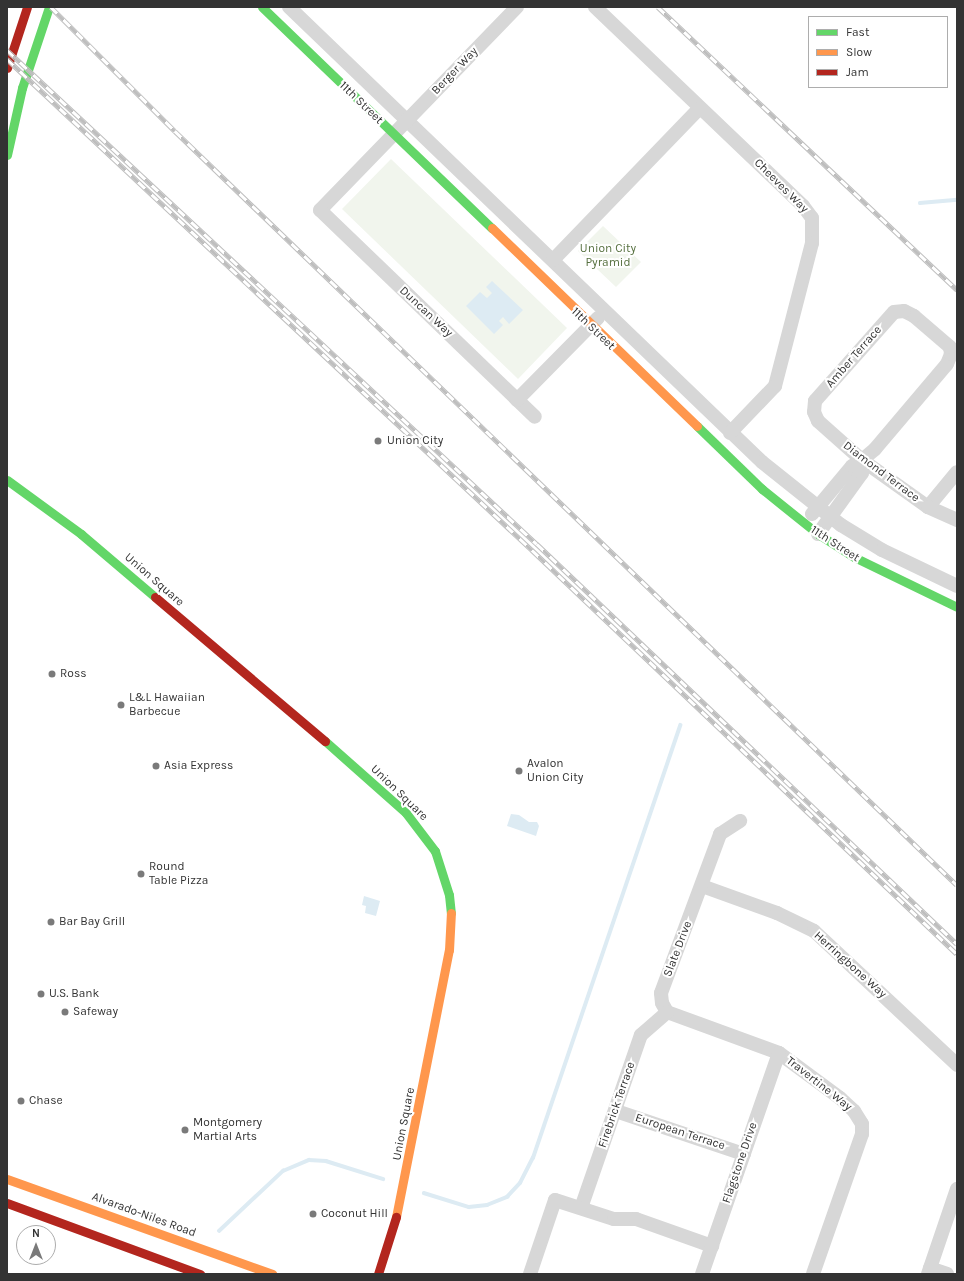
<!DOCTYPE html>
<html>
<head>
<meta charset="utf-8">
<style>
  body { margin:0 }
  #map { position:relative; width:964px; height:1281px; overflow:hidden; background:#fff; font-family:Karla,sans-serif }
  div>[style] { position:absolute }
  .green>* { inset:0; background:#f1f5ed }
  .water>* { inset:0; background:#ddebf3 }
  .stream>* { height:3.5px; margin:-1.75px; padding:0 1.75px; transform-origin:1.75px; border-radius:1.75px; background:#ddebf3 }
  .street>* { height:14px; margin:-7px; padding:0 7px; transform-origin:7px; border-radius:7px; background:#d7d7d7 }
  .fast>* { height:9px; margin:-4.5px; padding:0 4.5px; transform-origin:4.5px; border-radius:4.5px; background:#63d668 }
  .slow>* { height:9px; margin:-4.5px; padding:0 4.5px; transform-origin:4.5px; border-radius:4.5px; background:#ff974d }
  .jam>* { height:9px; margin:-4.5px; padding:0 4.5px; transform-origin:4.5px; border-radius:4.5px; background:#b3261e }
  .rail>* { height:4.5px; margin-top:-2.25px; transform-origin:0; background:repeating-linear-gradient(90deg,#fff 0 9px,#bebebe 0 18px); box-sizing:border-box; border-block:1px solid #bebebe }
  .dots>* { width:11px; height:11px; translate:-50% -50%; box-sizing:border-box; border:2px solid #fff; border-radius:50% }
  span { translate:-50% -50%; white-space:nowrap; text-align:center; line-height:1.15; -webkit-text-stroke:4px #fff; paint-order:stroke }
  .street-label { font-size:12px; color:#333 }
  .park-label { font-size:12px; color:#56703f }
  .poi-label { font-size:12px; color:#333 }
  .left { translate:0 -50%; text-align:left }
  .frame { position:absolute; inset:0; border:8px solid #333; pointer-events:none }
  .legend { position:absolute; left:808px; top:16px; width:140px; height:72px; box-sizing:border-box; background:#fff; border:1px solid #adadad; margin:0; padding:5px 7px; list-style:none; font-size:12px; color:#333 }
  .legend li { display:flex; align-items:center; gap:8px; height:20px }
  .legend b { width:20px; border:1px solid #adadad }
  .north { position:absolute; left:16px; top:1225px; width:40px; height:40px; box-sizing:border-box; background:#fff; border:1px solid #adadad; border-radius:50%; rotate:0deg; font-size:11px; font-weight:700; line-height:16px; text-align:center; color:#333 }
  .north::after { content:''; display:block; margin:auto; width:14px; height:18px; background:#7a7a7a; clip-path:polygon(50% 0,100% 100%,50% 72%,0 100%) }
</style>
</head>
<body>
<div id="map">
  <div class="green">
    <div style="clip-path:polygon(391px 159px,567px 328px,518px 379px,342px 209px)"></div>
    <div style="clip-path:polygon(603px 226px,641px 262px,616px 287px,578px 251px)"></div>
  </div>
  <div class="water">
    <div style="clip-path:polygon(492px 281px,523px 310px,509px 324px,503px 317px,499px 321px,503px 325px,494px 334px,466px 306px,480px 292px,487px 298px,492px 293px,486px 287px)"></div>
    <div style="clip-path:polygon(511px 814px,519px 815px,529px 822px,537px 822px,539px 826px,536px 836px,507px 826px)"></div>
    <div style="clip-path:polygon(364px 896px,380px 901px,376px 916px,365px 913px,366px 906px,362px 905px)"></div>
  </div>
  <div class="stream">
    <div style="left:920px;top:203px;width:37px;rotate:-5deg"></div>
    <div style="left:424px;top:1193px;width:47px;rotate:17.3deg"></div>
    <div style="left:469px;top:1207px;width:18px;rotate:-6deg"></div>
    <div style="left:487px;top:1205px;width:22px;rotate:-22deg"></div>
    <div style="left:507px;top:1197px;width:19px;rotate:-47deg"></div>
    <div style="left:520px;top:1183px;width:28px;rotate:-63deg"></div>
    <div style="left:533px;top:1158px;width:457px;rotate:-71.2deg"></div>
    <div style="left:219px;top:1231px;width:88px;rotate:-43.2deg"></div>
    <div style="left:283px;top:1171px;width:28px;rotate:-23deg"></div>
    <div style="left:309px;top:1160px;width:17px;rotate:3deg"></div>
    <div style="left:326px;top:1161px;width:60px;rotate:17.5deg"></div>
  </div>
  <div class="street">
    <div style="left:289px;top:7px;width:656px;rotate:43.89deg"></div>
    <div style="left:762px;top:462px;width:101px;rotate:38.6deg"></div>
    <div style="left:841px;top:525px;width:48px;rotate:31.4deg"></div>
    <div style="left:882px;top:550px;width:83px;rotate:25.6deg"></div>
    <div style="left:517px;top:7px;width:283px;rotate:134.1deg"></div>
    <div style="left:320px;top:210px;width:298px;rotate:43.9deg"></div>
    <div style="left:595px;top:7px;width:288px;rotate:43.7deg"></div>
    <div style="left:803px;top:206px;width:15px;rotate:53deg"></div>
    <div style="left:812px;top:218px;width:25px;rotate:90deg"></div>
    <div style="left:812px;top:243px;width:148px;rotate:104.5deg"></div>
    <div style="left:775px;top:386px;width:65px;rotate:133.8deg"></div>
    <div style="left:553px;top:260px;width:211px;rotate:-46deg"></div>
    <div style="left:517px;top:400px;width:115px;rotate:-45.4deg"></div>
    <div style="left:928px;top:507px;width:45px;rotate:-50.4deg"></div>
    <div style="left:812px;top:514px;width:62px;rotate:-50.2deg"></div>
    <div style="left:852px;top:466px;width:12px;rotate:-31deg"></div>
    <div style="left:862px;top:460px;width:17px;rotate:-40deg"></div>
    <div style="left:875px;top:449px;width:111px;rotate:-49.7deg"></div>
    <div style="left:947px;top:364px;width:11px;rotate:-68deg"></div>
    <div style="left:951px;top:354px;width:7px;rotate:-98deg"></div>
    <div style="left:950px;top:347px;width:48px;rotate:-139.3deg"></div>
    <div style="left:914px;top:316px;width:11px;rotate:-153deg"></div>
    <div style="left:904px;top:311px;width:10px;rotate:174deg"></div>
    <div style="left:894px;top:312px;width:119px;rotate:131.6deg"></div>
    <div style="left:815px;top:401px;width:11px;rotate:95deg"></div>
    <div style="left:814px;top:412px;width:10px;rotate:66deg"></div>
    <div style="left:818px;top:421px;width:59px;rotate:41.6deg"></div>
    <div style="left:862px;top:460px;width:81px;rotate:35.5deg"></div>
    <div style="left:928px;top:507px;width:32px;rotate:24deg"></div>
    <div style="left:818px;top:534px;width:75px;rotate:-54.2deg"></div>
    <div style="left:862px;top:473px;width:13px;rotate:-90deg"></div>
    <div style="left:702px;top:886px;width:80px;rotate:19.8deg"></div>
    <div style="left:777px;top:913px;width:41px;rotate:25.9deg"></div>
    <div style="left:814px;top:931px;width:196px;rotate:43.1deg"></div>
    <div style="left:667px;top:1012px;width:119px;rotate:20.1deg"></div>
    <div style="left:779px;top:1053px;width:76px;rotate:36.4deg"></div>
    <div style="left:840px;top:1098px;width:19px;rotate:43deg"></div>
    <div style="left:854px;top:1111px;width:15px;rotate:58deg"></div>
    <div style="left:862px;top:1124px;width:10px;rotate:90deg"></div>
    <div style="left:862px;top:1134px;width:148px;rotate:109.3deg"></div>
    <div style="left:667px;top:1012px;width:10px;rotate:-119deg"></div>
    <div style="left:662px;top:1003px;width:10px;rotate:-96deg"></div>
    <div style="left:661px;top:993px;width:170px;rotate:-69.6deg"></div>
    <div style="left:720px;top:834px;width:24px;rotate:-33deg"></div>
    <div style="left:616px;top:1111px;width:135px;rotate:18.6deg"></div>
    <div style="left:581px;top:1208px;width:183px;rotate:-70.9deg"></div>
    <div style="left:641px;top:1035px;width:35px;rotate:-41deg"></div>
    <div style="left:930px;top:1268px;width:18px;rotate:19deg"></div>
    <div style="left:530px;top:1274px;width:78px;rotate:-71.3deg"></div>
    <div style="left:555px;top:1200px;width:62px;rotate:17.9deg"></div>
    <div style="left:614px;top:1219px;width:22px"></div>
    <div style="left:636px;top:1219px;width:81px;rotate:19.6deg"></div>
    <div style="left:702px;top:1274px;width:234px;rotate:-70.8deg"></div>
    <div style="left:928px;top:1274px;width:90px;rotate:-71.2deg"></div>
  </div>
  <div class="fast">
    <div style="left:262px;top:7px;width:319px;rotate:43.9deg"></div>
    <div style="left:7px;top:155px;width:69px;rotate:-77.4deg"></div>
    <div style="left:22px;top:88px;width:85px;rotate:-71.6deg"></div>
    <div style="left:697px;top:426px;width:91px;rotate:44.1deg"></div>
    <div style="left:762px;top:489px;width:72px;rotate:38.8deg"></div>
    <div style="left:818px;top:534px;width:43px;rotate:32.6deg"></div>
    <div style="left:854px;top:557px;width:114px;rotate:25.9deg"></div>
    <div style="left:7px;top:480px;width:92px;rotate:36.1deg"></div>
    <div style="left:81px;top:534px;width:97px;rotate:40.4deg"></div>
    <div style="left:325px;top:741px;width:108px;rotate:41.6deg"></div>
    <div style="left:406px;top:813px;width:48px;rotate:52.7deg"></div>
    <div style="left:435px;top:851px;width:46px;rotate:72.3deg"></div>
    <div style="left:449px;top:895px;width:18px;rotate:84deg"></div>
  </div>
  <div class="slow">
    <div style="left:492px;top:228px;width:285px;rotate:44deg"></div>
    <div style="left:7px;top:1179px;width:282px;rotate:19.7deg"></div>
    <div style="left:396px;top:1217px;width:272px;rotate:-78.8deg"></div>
    <div style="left:449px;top:950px;width:37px;rotate:-87deg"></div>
  </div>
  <div class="jam">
    <div style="left:7px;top:68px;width:64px;rotate:-71.8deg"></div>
    <div style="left:155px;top:597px;width:223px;rotate:40.3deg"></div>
    <div style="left:7px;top:1203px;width:206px;rotate:20.2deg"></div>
    <div style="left:378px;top:1274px;width:60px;rotate:-72.5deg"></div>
  </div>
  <div class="rail">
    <div style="left:51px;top:7px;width:175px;rotate:45deg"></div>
    <div style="left:175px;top:131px;width:1086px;rotate:43.96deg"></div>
    <div style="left:658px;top:7px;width:412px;rotate:43.4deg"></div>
    <div style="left:7px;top:50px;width:725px;rotate:42.99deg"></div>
    <div style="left:537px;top:544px;width:580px;rotate:43.6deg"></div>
    <div style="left:7px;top:59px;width:719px;rotate:43.08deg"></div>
    <div style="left:532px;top:550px;width:586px;rotate:43.55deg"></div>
  </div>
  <div class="dots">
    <div style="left:378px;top:441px;background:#7a7a7a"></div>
    <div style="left:52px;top:674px;background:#7a7a7a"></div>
    <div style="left:121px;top:705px;background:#7a7a7a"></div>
    <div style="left:156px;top:766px;background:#7a7a7a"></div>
    <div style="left:519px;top:771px;background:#7a7a7a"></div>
    <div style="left:141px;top:874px;background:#7a7a7a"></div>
    <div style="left:51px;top:922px;background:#7a7a7a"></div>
    <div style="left:41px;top:994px;background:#7a7a7a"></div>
    <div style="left:65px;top:1012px;background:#7a7a7a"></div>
    <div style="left:21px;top:1101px;background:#7a7a7a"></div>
    <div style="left:185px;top:1130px;background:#7a7a7a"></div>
    <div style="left:313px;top:1214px;background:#7a7a7a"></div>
  </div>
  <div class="street-label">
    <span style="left:455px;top:71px;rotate:-46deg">Berger Way</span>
    <span style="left:361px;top:103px;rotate:44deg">11th Street</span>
    <span style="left:781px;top:186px;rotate:45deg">Cheeves Way</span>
    <span style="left:426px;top:312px;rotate:43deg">Duncan Way</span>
    <span style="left:593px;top:329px;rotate:44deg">11th Street</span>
    <span style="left:854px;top:357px;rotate:-49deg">Amber Terrace</span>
    <span style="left:881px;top:472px;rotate:37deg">Diamond Terrace</span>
    <span style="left:835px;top:544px;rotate:33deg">11th Street</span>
    <span style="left:154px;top:580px;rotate:41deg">Union Square</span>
    <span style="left:399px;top:793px;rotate:44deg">Union Square</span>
    <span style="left:678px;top:949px;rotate:-69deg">Slate Drive</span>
    <span style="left:850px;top:965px;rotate:42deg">Herringbone Way</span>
    <span style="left:819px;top:1084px;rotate:38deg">Travertine Way</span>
    <span style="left:617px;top:1105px;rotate:-71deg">Firebrick Terrace</span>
    <span style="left:404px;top:1124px;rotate:-79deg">Union Square</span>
    <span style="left:680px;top:1132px;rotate:18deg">European Terrace</span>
    <span style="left:740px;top:1163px;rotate:-71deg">Flagstone Drive</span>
    <span style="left:144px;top:1215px;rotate:20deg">Alvarado-Niles Road</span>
  </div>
  <div class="park-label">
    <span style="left:608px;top:256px">Union City<br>Pyramid</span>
  </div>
  <div class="poi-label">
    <span class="left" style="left:387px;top:441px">Union City</span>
    <span class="left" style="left:60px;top:674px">Ross</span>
    <span class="left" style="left:129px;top:705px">L&amp;L Hawaiian<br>Barbecue</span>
    <span class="left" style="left:527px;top:771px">Avalon<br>Union City</span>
    <span class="left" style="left:164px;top:766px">Asia Express</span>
    <span class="left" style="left:149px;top:874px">Round<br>Table Pizza</span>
    <span class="left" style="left:59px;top:922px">Bar Bay Grill</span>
    <span class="left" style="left:49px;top:994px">U.S. Bank</span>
    <span class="left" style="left:73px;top:1012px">Safeway</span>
    <span class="left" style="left:29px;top:1101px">Chase</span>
    <span class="left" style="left:193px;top:1130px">Montgomery<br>Martial Arts</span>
    <span class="left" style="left:321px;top:1214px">Coconut Hill</span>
  </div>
  <div class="frame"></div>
  <ul class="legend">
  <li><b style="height:5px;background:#63d668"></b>Fast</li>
  <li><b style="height:5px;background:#ff974d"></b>Slow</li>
  <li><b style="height:5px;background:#b3261e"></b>Jam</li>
  </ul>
  <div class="north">N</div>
</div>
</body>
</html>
